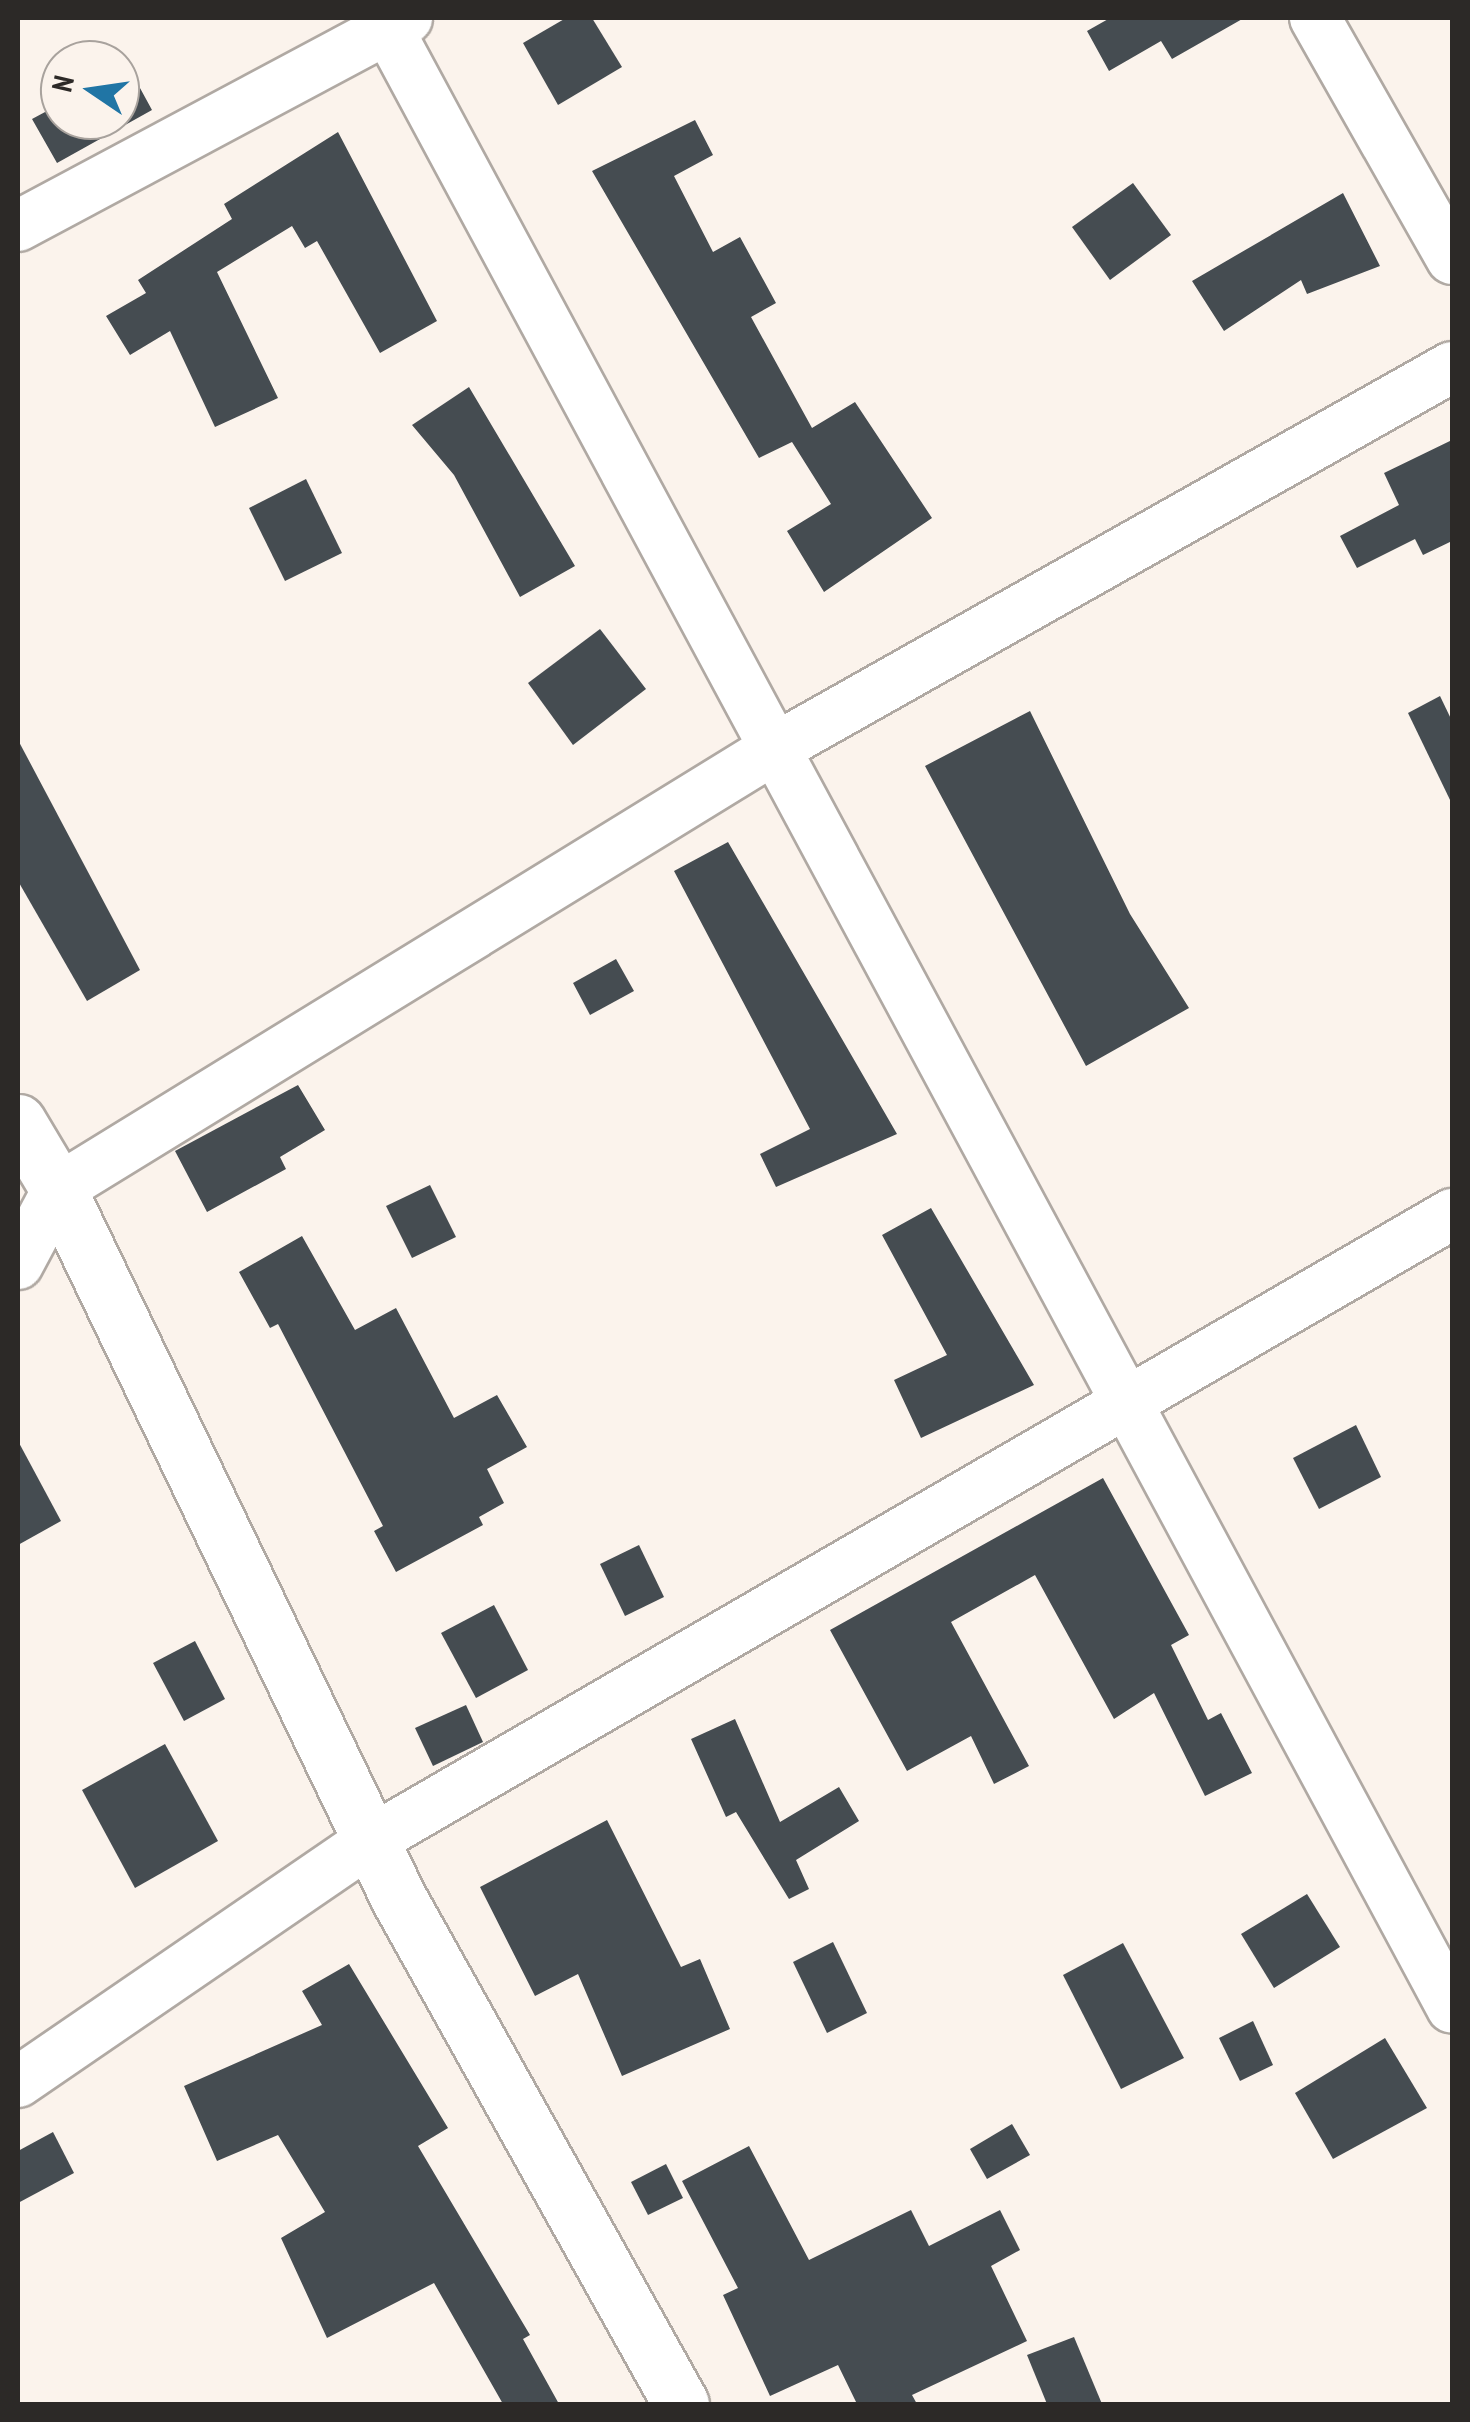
<!DOCTYPE html>
<html>
<head>
<meta charset="utf-8">
<style>
  body { margin:0 }
  #map { position:relative; width:1470px; height:2422px; overflow:hidden; background:#fbf3ec; font-family:"PT Sans Narrow",sans-serif }
  div>[style] { position:absolute }
  .building>* { inset:0; background:#454c51 }
  .roads { filter:drop-shadow(2px 0 #b0a9a3) drop-shadow(-2px 0 #b0a9a3) drop-shadow(0 2px #b0a9a3) drop-shadow(0 -2px #b0a9a3) }
  .minor>* { height:50px; margin:-25px; padding:0 25px; transform-origin:25px; border-radius:25px; background:#fff }
  .major>* { height:55px; margin:-27.5px; padding:0 27.5px; transform-origin:27.5px; border-radius:27.5px; background:#fff }
  span { translate:-50% -50%; white-space:nowrap; text-align:center; line-height:1.15; -webkit-text-stroke:10px #fbf3ec; paint-order:stroke }
  .frame { position:absolute; inset:0; border:20px solid #2c2927; pointer-events:none }
  .north { position:absolute; left:40px; top:40px; width:100px; height:100px; box-sizing:border-box; background:#fbf3ec; border:2px solid #a8a29d; border-radius:50%; rotate:283deg; font-size:28px; font-weight:700; line-height:40px; text-align:center; color:#2c2927 }
  .north::after { content:''; display:block; margin:auto; width:35px; height:45px; background:#2075a5; clip-path:polygon(50% 0,100% 100%,50% 72%,0 100%) }
</style>
</head>
<body>
<div id="map">
  <div class="building">
    <div style="clip-path:polygon(566px 18px,592px 18px,622px 67px,558px 105px,523px 43px)"></div>
    <div style="clip-path:polygon(1110px 18px,1244px 18px,1172px 59px,1161px 41px,1109px 71px,1087px 31px)"></div>
    <div style="clip-path:polygon(128px 66px,152px 110px,57px 163px,32px 119px,60px 104px,60px 120px,120px 120px,120px 70px)"></div>
    <div style="clip-path:polygon(695px 120px,713px 155px,674px 176px,713px 252px,740px 237px,776px 303px,751px 317px,812px 428px,855px 402px,932px 518px,824px 592px,787px 531px,831px 504px,792px 442px,759px 458px,592px 171px)"></div>
    <div style="clip-path:polygon(338px 132px,437px 321px,380px 353px,317px 241px,305px 248px,292px 226px,217px 272px,278px 398px,215px 427px,170px 331px,130px 355px,106px 316px,146px 293px,138px 280px,232px 219px,224px 204px)"></div>
    <div style="clip-path:polygon(1133px 183px,1171px 235px,1110px 280px,1072px 227px)"></div>
    <div style="clip-path:polygon(1343px 193px,1380px 266px,1307px 294px,1301px 280px,1224px 331px,1192px 281px)"></div>
    <div style="clip-path:polygon(469px 387px,575px 566px,520px 597px,454px 475px,412px 425px)"></div>
    <div style="clip-path:polygon(1452px 440px,1452px 541px,1423px 555px,1415px 539px,1357px 568px,1340px 536px,1399px 505px,1384px 473px)"></div>
    <div style="clip-path:polygon(306px 479px,342px 553px,285px 581px,249px 508px)"></div>
    <div style="clip-path:polygon(600px 629px,646px 689px,573px 745px,528px 683px)"></div>
    <div style="clip-path:polygon(1440px 696px,1452px 721px,1452px 804px,1408px 713px)"></div>
    <div style="clip-path:polygon(1030px 711px,1130px 914px,1189px 1008px,1086px 1066px,925px 766px)"></div>
    <div style="clip-path:polygon(18px 740px,140px 970px,87px 1001px,18px 881px)"></div>
    <div style="clip-path:polygon(728px 842px,897px 1134px,776px 1187px,760px 1154px,810px 1129px,674px 871px)"></div>
    <div style="clip-path:polygon(616px 959px,634px 991px,590px 1015px,573px 983px)"></div>
    <div style="clip-path:polygon(298px 1085px,325px 1130px,280px 1157px,286px 1169px,207px 1212px,175px 1151px)"></div>
    <div style="clip-path:polygon(430px 1185px,456px 1237px,412px 1258px,386px 1206px)"></div>
    <div style="clip-path:polygon(931px 1208px,1034px 1385px,921px 1438px,894px 1380px,947px 1355px,882px 1235px)"></div>
    <div style="clip-path:polygon(302px 1236px,355px 1330px,396px 1308px,454px 1418px,497px 1395px,527px 1447px,487px 1469px,504px 1503px,479px 1517px,483px 1525px,396px 1572px,374px 1531px,383px 1526px,278px 1324px,270px 1328px,239px 1272px)"></div>
    <div style="clip-path:polygon(1356px 1425px,1381px 1477px,1319px 1509px,1293px 1458px)"></div>
    <div style="clip-path:polygon(18px 1441px,61px 1521px,18px 1545px)"></div>
    <div style="clip-path:polygon(1103px 1478px,1189px 1635px,1171px 1645px,1208px 1720px,1221px 1713px,1252px 1773px,1205px 1796px,1154px 1693px,1114px 1719px,1035px 1575px,951px 1622px,1029px 1766px,994px 1784px,971px 1736px,907px 1771px,830px 1630px)"></div>
    <div style="clip-path:polygon(639px 1545px,664px 1597px,625px 1616px,600px 1564px)"></div>
    <div style="clip-path:polygon(494px 1605px,528px 1670px,476px 1698px,441px 1633px)"></div>
    <div style="clip-path:polygon(195px 1641px,225px 1699px,184px 1721px,153px 1663px)"></div>
    <div style="clip-path:polygon(466px 1705px,483px 1742px,433px 1766px,415px 1728px)"></div>
    <div style="clip-path:polygon(735px 1719px,780px 1822px,839px 1787px,859px 1821px,796px 1860px,809px 1889px,789px 1899px,736px 1812px,726px 1817px,691px 1739px)"></div>
    <div style="clip-path:polygon(165px 1744px,218px 1841px,135px 1888px,82px 1790px)"></div>
    <div style="clip-path:polygon(607px 1820px,681px 1967px,700px 1959px,730px 2029px,622px 2076px,578px 1974px,535px 1996px,480px 1887px)"></div>
    <div style="clip-path:polygon(1307px 1894px,1340px 1947px,1274px 1988px,1241px 1934px)"></div>
    <div style="clip-path:polygon(833px 1942px,867px 2013px,827px 2033px,793px 1962px)"></div>
    <div style="clip-path:polygon(1123px 1943px,1184px 2058px,1121px 2089px,1063px 1975px)"></div>
    <div style="clip-path:polygon(349px 1964px,448px 2128px,418px 2146px,530px 2335px,523px 2339px,559px 2404px,503px 2404px,434px 2283px,327px 2338px,281px 2238px,325px 2212px,278px 2135px,217px 2161px,184px 2086px,322px 2025px,302px 1991px)"></div>
    <div style="clip-path:polygon(1253px 2021px,1273px 2065px,1240px 2081px,1219px 2038px)"></div>
    <div style="clip-path:polygon(1385px 2038px,1427px 2108px,1333px 2159px,1295px 2093px)"></div>
    <div style="clip-path:polygon(1012px 2124px,1030px 2155px,987px 2179px,970px 2149px)"></div>
    <div style="clip-path:polygon(53px 2132px,74px 2173px,18px 2203px,18px 2151px)"></div>
    <div style="clip-path:polygon(749px 2146px,809px 2260px,911px 2210px,929px 2246px,1000px 2210px,1020px 2250px,991px 2266px,1027px 2341px,912px 2395px,917px 2404px,857px 2404px,838px 2365px,770px 2396px,723px 2295px,738px 2288px,682px 2181px)"></div>
    <div style="clip-path:polygon(666px 2164px,683px 2198px,648px 2215px,631px 2182px)"></div>
    <div style="clip-path:polygon(1074px 2337px,1102px 2404px,1047px 2404px,1027px 2355px)"></div>
  </div>
  <div class="roads">
    <div class="minor">
      <div style="left:382px;top:18px;width:2259px;rotate:61.73deg"></div>
      <div style="left:1315px;top:18px;width:277px;rotate:60.4deg"></div>
      <div style="left:18px;top:226px;width:441px;rotate:-28.1deg"></div>
      <div style="left:18px;top:1264px;width:85px;rotate:-61.9deg"></div>
      <div style="left:58px;top:1189px;width:840px;rotate:-31.57deg"></div>
      <div style="left:774px;top:749px;width:778px;rotate:-29.4deg"></div>
      <div style="left:18px;top:2082px;width:427px;rotate:-34.4deg"></div>
      <div style="left:370px;top:1841px;width:1251px;rotate:-30.09deg"></div>
    </div>
    <div class="major">
      <div style="left:18px;top:1122px;width:78px;rotate:59.2deg"></div>
      <div style="left:58px;top:1189px;width:788px;rotate:64.35deg"></div>
      <div style="left:399px;top:1899px;width:578px;rotate:60.82deg"></div>
    </div>
  </div>
  <div class="frame"></div>
  <div class="north">N</div>
</div>
</body>
</html>
